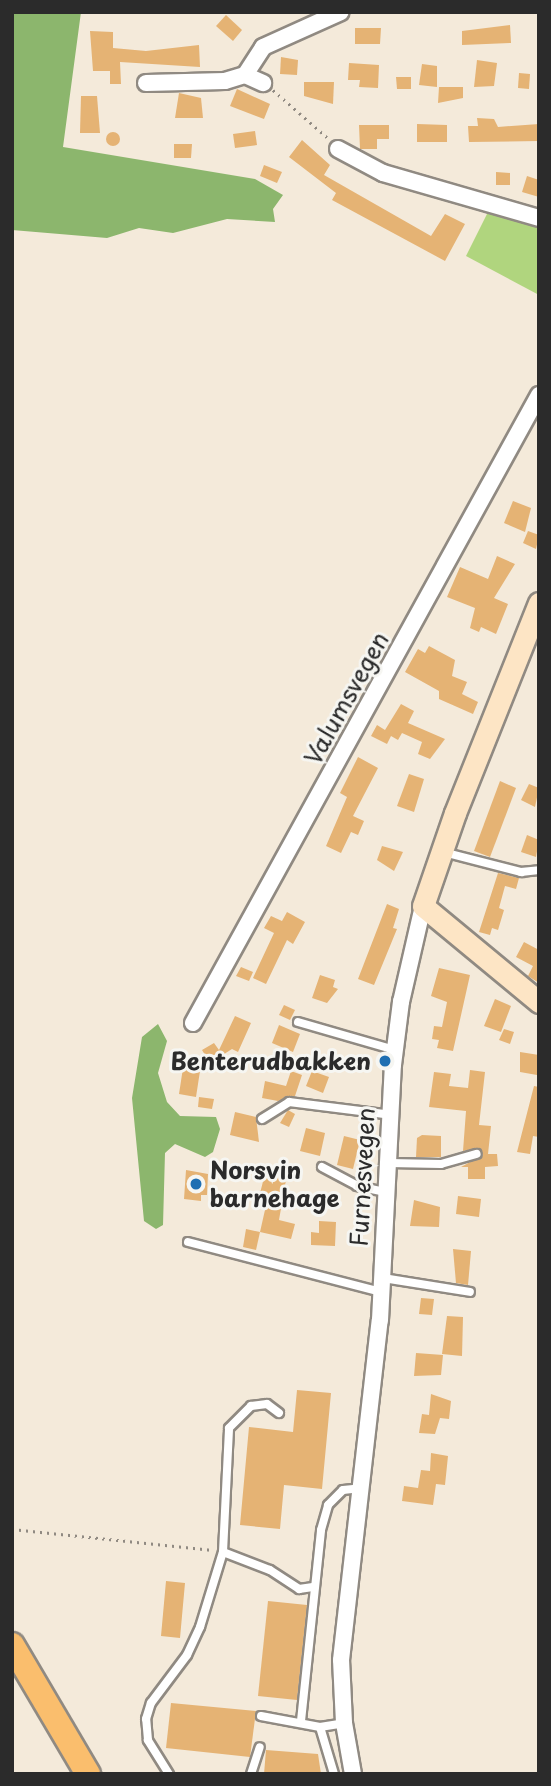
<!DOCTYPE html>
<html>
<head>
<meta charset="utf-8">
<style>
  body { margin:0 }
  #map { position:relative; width:551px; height:1786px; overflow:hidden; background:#f4eada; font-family:"Playpen Sans",sans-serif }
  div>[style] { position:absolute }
  .green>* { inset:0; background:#b0d57e }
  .forest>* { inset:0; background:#8cb66d }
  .building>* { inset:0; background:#e5b374 }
  .round { border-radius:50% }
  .path>* { height:2.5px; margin-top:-1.25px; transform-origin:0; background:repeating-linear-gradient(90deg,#908a82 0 2px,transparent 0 7px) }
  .roads { filter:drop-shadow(2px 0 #908a82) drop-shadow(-2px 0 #908a82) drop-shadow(0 2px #908a82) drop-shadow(0 -2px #908a82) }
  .lane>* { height:8px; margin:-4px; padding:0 4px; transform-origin:4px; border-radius:4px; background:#fff }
  .street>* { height:16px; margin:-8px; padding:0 8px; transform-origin:8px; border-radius:8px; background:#fff }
  .secondary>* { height:21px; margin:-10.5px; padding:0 10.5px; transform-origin:10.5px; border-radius:10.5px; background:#fde5c5 }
  .primary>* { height:24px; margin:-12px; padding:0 12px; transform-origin:12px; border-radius:12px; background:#fabe6d }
  .dots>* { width:19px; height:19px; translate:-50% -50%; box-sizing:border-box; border:4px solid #f6f6f2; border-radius:50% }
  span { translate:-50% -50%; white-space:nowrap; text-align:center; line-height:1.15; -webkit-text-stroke:6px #f6f6f2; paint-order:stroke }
  .street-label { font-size:24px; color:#2b2b2b }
  .poi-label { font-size:24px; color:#2b2b2b; font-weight:700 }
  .right { translate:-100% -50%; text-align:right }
  .left { translate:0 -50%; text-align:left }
  .frame { position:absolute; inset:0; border:14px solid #2b2b2b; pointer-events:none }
</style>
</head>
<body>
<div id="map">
  <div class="green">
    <div style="clip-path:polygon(488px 212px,539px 227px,539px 295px,466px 256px)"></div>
  </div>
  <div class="forest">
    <div style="clip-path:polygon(12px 12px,81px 12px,63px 147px,255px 179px,283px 195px,273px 209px,275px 222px,227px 219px,173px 233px,139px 228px,107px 238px,12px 230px)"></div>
    <div style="clip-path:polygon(158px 1024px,167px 1041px,158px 1073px,167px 1102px,180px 1116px,216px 1117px,220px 1129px,213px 1152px,205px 1157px,175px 1144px,165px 1153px,163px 1225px,156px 1229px,144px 1221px,132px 1098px,142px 1037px)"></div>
  </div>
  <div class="building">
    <div style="clip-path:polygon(226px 15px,242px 30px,233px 41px,216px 26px)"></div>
    <div style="clip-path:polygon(510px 25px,511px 43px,462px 45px,462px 31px)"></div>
    <div style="clip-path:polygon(355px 28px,381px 28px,380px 44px,355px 44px)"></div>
    <div style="clip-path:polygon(90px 31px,113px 32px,113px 48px,146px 51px,199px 45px,200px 67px,120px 62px,121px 84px,110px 84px,110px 71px,93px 71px)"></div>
    <div style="clip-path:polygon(281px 57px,298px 60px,297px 75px,280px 74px)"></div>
    <div style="clip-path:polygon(477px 60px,497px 63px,494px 86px,474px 87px)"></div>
    <div style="clip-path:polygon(349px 63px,379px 65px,378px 88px,359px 87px,360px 80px,348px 80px)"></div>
    <div style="clip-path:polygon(422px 64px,437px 66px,437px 87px,419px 85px)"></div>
    <div style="clip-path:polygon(519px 73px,530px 74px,529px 89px,518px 88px)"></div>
    <div style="clip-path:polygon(396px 77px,411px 77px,411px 89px,397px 89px)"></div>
    <div style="clip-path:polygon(304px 82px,334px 82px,333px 104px,304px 96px)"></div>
    <div style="clip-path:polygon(439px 87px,463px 87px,463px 98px,438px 103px)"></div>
    <div style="clip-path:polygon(237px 89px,270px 104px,264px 119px,230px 106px)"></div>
    <div style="clip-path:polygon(179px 93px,201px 98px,203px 118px,175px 118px)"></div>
    <div style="clip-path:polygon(81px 96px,97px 96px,100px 133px,80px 133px)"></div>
    <div style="clip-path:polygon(477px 118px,494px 119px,498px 127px,539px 124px,539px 141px,469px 142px,468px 126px,478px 126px)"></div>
    <div style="clip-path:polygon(417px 124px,447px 125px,447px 142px,417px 142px)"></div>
    <div style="clip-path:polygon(359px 125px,389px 125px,389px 139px,377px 139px,377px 149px,360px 149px)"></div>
    <div style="clip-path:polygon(255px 131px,257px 145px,235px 148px,233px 134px)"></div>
    <div class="round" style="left:106px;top:132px;width:14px;height:14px"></div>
    <div style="clip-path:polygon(302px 140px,330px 165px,324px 175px,431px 236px,445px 214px,465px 224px,445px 261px,332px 200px,336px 193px,289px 157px)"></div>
    <div style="clip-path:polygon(174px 144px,192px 144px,191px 158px,174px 158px)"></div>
    <div style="clip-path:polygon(264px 165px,282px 172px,277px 183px,260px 176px)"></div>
    <div style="clip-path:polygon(496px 172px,510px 173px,510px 185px,496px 185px)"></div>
    <div style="clip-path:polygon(527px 176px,539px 180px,539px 197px,522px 192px)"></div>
    <div style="clip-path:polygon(513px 501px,531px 508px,525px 532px,504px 523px)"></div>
    <div style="clip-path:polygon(528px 531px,539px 535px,536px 549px,523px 543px)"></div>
    <div style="clip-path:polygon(497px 556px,515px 564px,494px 598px,508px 604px,496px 634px,481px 627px,479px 632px,470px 628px,475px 608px,447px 597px,460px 567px,488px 579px)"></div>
    <div style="clip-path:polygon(429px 646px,455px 660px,452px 676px,467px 682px,462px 694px,478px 702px,473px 714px,439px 699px,439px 691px,405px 672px,418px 649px,425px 653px)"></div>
    <div style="clip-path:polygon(401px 704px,414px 711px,408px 723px,445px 739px,430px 759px,418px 754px,422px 742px,402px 733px,398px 740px,391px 736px,387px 744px,371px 736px,377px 725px,385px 730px)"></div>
    <div style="clip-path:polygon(358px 757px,378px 768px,353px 816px,364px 821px,358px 835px,351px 832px,341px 853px,326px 846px,347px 797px,340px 793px)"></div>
    <div style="clip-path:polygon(409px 774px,424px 779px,414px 812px,397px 806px)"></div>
    <div style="clip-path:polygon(500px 781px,516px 788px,490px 857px,474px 851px)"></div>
    <div style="clip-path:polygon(529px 784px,539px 788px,535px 807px,521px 800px)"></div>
    <div style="clip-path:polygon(527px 835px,539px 840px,536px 857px,521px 852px)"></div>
    <div style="clip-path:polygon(382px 846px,403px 852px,394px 871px,377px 860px)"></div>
    <div style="clip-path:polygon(498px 873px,519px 878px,516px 889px,505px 886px,499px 908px,504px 910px,498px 930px,492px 928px,490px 935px,479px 932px)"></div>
    <div style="clip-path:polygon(387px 904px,399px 909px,393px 928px,397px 929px,374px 985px,358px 979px)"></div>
    <div style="clip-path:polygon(287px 912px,305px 922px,293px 944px,287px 940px,266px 984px,253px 978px,274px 933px,264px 928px,271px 916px,282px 921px)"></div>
    <div style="clip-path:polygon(524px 942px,539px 950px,539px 983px,528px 976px,533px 966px,516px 957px)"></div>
    <div style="clip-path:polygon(241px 967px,253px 972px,249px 981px,236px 976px)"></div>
    <div style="clip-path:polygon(439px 968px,470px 975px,453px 1051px,437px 1048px,439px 1040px,432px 1039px,434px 1026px,442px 1027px,447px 1002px,431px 996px)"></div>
    <div style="clip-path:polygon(320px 975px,335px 980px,333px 987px,338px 989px,327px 1003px,312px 998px)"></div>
    <div style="clip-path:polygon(495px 999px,511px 1006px,501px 1032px,484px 1026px)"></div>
    <div style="clip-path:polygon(284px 1005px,295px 1010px,290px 1020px,279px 1015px)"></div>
    <div style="clip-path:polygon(235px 1016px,251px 1023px,238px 1052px,232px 1049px,210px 1063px,202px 1050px,214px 1043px,219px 1050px)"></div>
    <div style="clip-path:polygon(279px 1025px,300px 1034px,293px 1052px,272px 1043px)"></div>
    <div style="clip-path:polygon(504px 1029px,514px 1032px,510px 1044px,499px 1040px)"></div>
    <div style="clip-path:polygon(520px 1052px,539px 1055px,537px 1075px,520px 1072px)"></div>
    <div style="clip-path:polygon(183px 1068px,200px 1071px,196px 1097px,179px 1094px)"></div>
    <div style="clip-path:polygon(470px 1070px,485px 1072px,479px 1125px,491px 1126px,488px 1154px,497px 1154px,498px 1166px,485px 1167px,485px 1179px,468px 1179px,468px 1167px,461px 1167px,483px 1155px,478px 1148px,463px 1151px,466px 1111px,429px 1107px,434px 1072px,451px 1074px,449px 1086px,468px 1088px)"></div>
    <div style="clip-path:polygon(291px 1071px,302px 1075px,295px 1096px,278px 1101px,262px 1098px,265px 1081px,286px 1086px)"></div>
    <div style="clip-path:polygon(312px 1071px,329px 1077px,323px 1093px,306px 1086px)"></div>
    <div style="clip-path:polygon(534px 1086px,539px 1087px,539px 1137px,533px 1136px,530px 1154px,517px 1152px)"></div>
    <div style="clip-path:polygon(199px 1097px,214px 1099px,212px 1109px,198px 1107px)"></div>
    <div style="clip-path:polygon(288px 1110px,295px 1114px,289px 1127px,280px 1123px)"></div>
    <div style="clip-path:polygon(235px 1112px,256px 1117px,259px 1142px,230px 1135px)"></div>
    <div style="clip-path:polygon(306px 1128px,325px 1133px,320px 1156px,300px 1151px)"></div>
    <div style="clip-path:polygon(422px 1135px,441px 1136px,441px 1157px,416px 1157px,417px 1138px)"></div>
    <div style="clip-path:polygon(344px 1136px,360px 1140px,353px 1169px,337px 1165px)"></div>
    <div style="clip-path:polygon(186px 1170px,208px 1174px,207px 1195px,201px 1195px,201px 1201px,184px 1199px)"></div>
    <div style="clip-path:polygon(266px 1170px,287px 1174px,279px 1220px,295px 1224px,291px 1239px,260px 1232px,267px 1201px,259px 1197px)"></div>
    <div style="clip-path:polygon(458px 1196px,481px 1199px,479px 1217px,456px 1214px)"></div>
    <div style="clip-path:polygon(414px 1200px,440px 1207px,439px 1227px,410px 1226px)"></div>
    <div style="clip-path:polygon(319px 1221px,336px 1222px,335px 1246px,311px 1245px,311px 1232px,319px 1233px)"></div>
    <div style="clip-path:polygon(246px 1229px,260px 1232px,256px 1250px,243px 1247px)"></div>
    <div style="clip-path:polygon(453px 1249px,471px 1251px,468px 1285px,456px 1283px)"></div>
    <div style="clip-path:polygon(421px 1298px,434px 1299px,432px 1315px,419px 1314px)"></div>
    <div style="clip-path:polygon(447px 1316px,463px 1317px,462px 1356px,442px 1354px)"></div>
    <div style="clip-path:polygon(416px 1353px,443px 1355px,441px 1375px,414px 1376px)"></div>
    <div style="clip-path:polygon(297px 1390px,331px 1393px,322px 1489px,284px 1485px,280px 1529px,240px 1525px,249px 1427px,293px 1432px)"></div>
    <div style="clip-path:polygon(431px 1394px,451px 1401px,449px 1419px,440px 1418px,435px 1434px,419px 1433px,422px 1414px,429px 1415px)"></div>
    <div style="clip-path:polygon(431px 1453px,448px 1456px,445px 1485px,436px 1484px,433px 1505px,402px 1501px,404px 1486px,418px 1488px,421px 1470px,430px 1471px)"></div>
    <div style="clip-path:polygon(166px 1581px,185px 1583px,180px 1638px,161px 1636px)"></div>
    <div style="clip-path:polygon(268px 1601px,307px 1605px,297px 1700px,258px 1696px)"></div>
    <div style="clip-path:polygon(171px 1703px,256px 1711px,250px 1757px,166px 1748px)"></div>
    <div style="clip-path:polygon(266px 1750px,318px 1754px,321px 1774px,264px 1774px)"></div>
  </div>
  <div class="path">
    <div style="left:273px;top:90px;width:74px;rotate:41.2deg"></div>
    <div style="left:12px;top:1529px;width:202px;rotate:6deg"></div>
  </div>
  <div class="roads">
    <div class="lane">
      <div style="left:443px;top:852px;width:81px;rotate:14.4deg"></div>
      <div style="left:521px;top:872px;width:18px;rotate:-6deg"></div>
      <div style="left:298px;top:1022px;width:101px;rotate:16.1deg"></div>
      <div style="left:262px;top:1119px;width:32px;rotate:-32deg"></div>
      <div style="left:289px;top:1102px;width:104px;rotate:7.2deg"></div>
      <div style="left:389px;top:1163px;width:52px;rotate:1.1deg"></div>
      <div style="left:441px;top:1164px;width:37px;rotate:-16deg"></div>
      <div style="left:322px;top:1167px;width:40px;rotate:28deg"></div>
      <div style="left:357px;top:1186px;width:33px;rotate:12deg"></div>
      <div style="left:188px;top:1242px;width:200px;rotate:14.5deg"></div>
      <div style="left:383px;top:1278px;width:88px;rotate:9.1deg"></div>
      <div style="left:223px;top:1552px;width:50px;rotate:21deg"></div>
      <div style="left:270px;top:1570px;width:35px;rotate:33deg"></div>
      <div style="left:299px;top:1589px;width:14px;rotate:-8deg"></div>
      <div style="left:261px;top:1716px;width:60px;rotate:10.6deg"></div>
      <div style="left:320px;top:1727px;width:24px;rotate:-9deg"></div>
      <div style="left:301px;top:1721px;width:192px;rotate:-84deg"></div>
      <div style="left:321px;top:1530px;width:26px;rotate:-74deg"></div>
      <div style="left:328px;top:1505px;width:21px;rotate:-45deg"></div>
      <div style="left:343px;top:1490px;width:18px;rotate:-6deg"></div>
      <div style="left:320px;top:1727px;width:49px;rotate:73.4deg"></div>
      <div style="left:169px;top:1774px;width:40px;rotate:-122deg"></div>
      <div style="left:148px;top:1740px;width:21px;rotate:-95deg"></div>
      <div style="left:146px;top:1719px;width:17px;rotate:-73deg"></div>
      <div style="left:151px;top:1703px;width:60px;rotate:-53.1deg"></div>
      <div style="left:187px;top:1655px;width:31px;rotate:-65deg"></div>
      <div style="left:200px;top:1627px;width:78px;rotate:-73deg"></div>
      <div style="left:223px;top:1552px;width:124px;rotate:-87.2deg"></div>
      <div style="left:229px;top:1428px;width:31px;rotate:-45deg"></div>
      <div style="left:251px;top:1406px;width:16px;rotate:-7deg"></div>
      <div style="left:267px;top:1404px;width:15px;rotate:37deg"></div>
      <div style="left:251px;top:1774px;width:28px;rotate:-72deg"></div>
    </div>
    <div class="street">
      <div style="left:245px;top:75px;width:20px;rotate:24deg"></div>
      <div style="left:146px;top:83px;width:79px;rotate:-1.5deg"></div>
      <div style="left:225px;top:81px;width:21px;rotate:-17deg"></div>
      <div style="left:245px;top:75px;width:33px;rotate:-57deg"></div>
      <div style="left:263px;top:47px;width:85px;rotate:-24.2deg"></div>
      <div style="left:338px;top:149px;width:51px;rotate:28.1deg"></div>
      <div style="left:383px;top:173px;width:162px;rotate:16.1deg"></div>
      <div style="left:193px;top:1023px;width:717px;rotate:-61.15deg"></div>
      <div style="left:353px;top:1774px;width:52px;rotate:-100deg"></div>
      <div style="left:344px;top:1723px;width:63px;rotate:-92.7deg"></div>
      <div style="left:341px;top:1660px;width:342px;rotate:-83.5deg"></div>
      <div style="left:380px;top:1320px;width:255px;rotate:-87.1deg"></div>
      <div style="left:393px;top:1065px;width:64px;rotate:-82.8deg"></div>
      <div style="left:401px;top:1002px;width:98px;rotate:-77.1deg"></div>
    </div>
    <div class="secondary">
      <div style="left:539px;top:603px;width:226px;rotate:111.8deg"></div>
      <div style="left:455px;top:813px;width:98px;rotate:109deg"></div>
      <div style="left:423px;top:906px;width:151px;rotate:39.6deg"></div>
    </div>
    <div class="primary">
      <div style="left:12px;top:1645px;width:150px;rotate:59.5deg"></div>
    </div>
  </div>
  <div class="dots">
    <div style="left:385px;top:1061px;background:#1f6fb2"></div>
    <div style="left:196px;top:1184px;background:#1f6fb2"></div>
  </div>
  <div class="street-label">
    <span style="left:346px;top:698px;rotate:-61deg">Valumsvegen</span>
    <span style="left:362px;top:1177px;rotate:-87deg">Furnesvegen</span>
  </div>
  <div class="poi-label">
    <span class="right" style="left:371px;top:1061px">Benterudbakken</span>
    <span class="left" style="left:210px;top:1184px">Norsvin<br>barnehage</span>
  </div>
  <div class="frame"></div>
</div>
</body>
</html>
